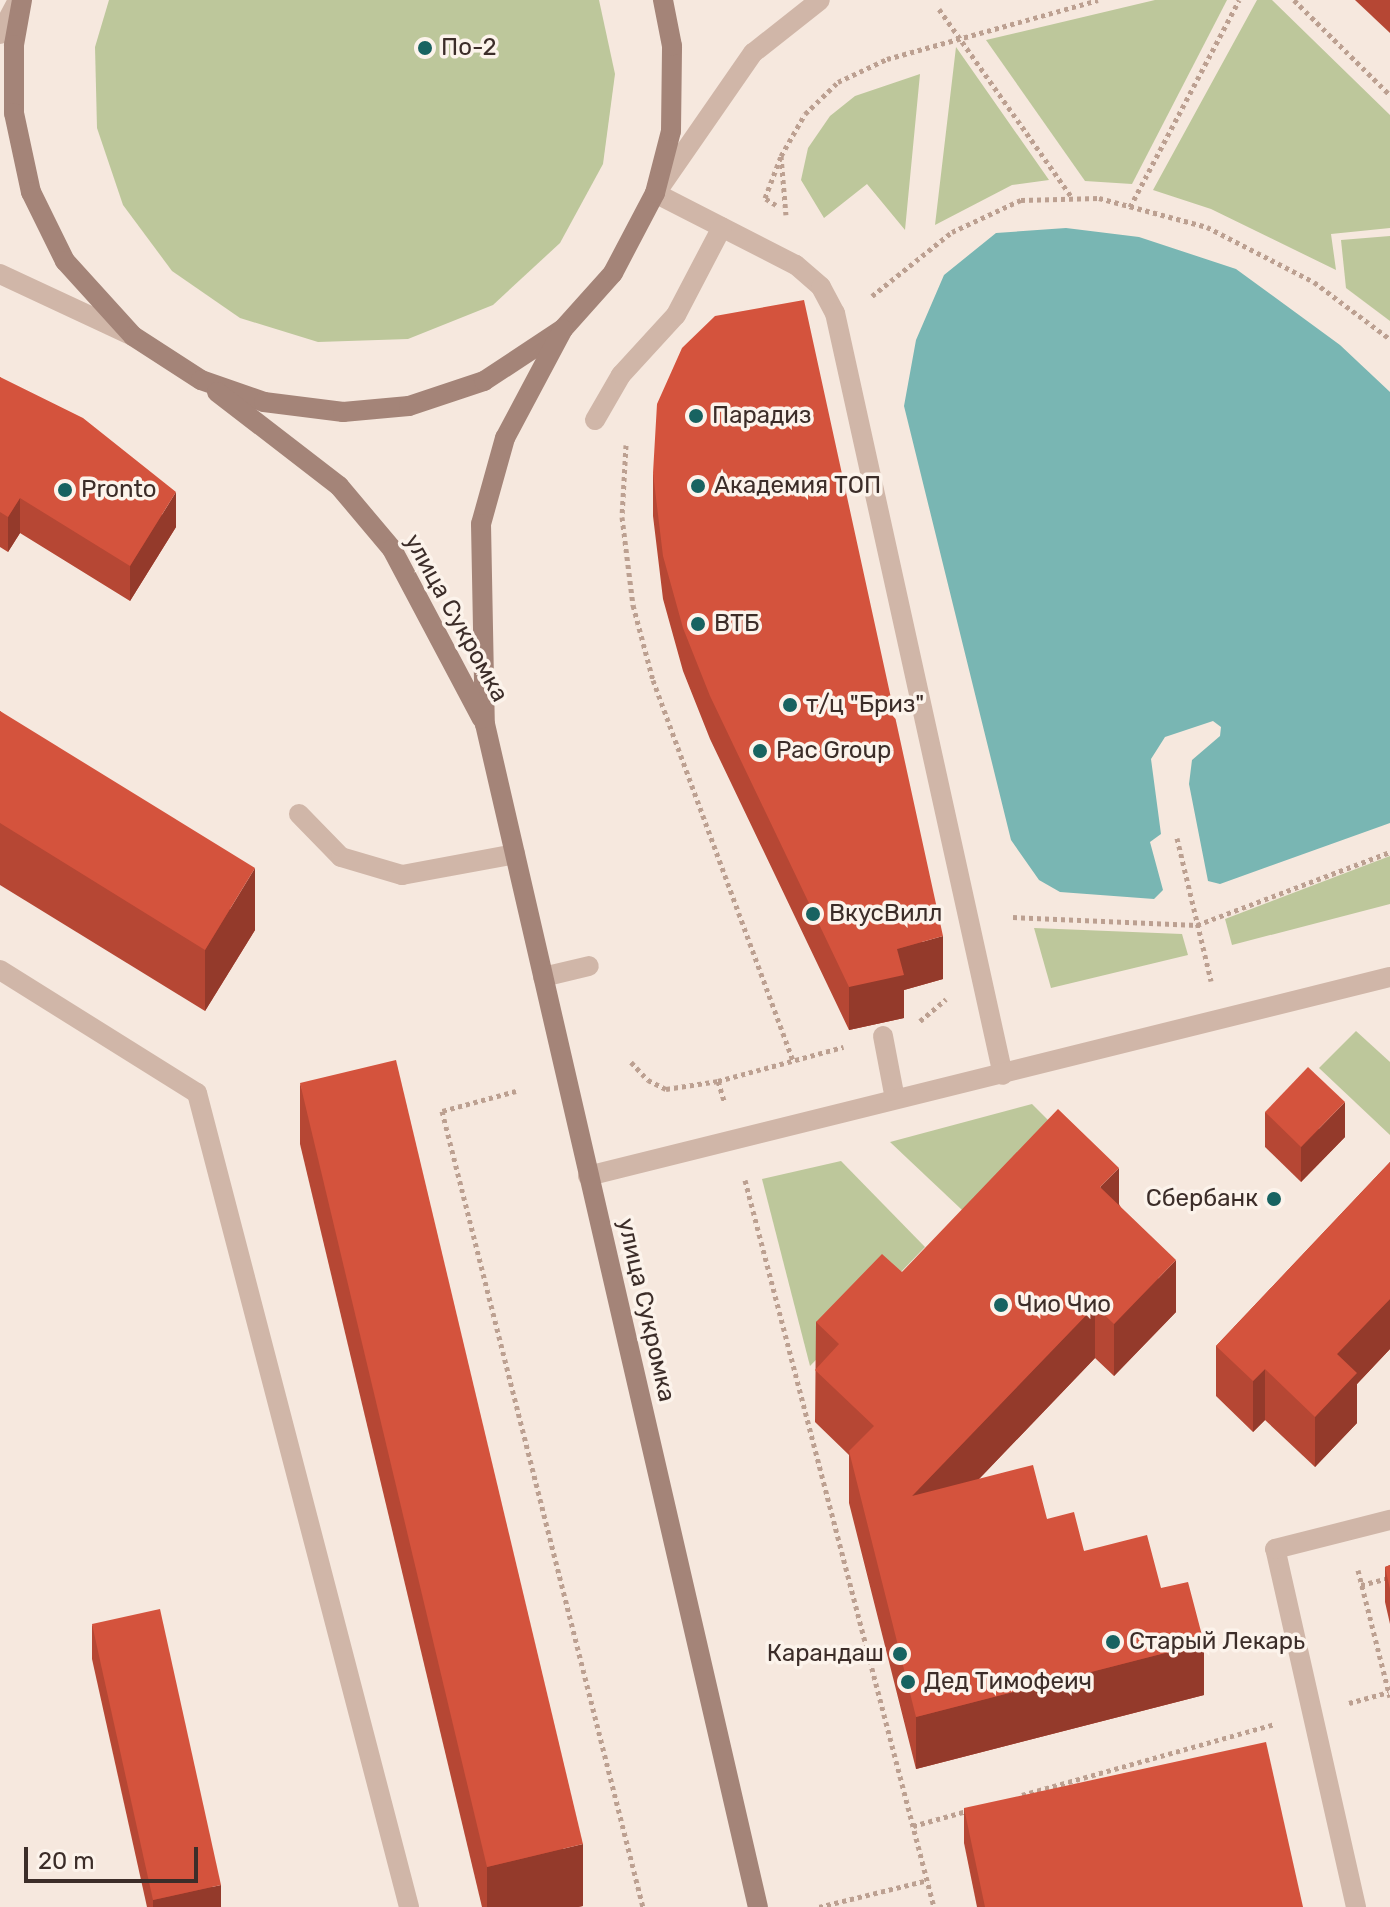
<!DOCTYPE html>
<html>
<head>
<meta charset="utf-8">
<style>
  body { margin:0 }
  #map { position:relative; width:1390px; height:1907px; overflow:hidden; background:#f6e8de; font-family:Rubik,sans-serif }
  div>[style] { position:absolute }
  .green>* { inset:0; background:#bdc79b }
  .water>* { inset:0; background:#79b6b3 }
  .path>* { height:5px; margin-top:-2.5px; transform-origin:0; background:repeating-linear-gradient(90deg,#bca091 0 4px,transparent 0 8px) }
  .service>* { height:20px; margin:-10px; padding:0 10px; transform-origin:10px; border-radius:10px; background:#d0b6a8 }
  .tertiary>* { height:20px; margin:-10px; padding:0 10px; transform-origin:10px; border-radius:10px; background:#d0b6a8 }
  .secondary>* { height:20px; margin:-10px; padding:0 10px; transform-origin:10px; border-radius:10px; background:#a48478 }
  .wall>* { inset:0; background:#b64734 }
  .shaded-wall>* { inset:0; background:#943a2b }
  .building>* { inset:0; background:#d4533d }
  .dots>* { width:22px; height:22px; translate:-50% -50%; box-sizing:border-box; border:4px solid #fcf3eb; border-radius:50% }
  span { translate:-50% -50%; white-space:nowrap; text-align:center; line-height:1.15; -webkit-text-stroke:7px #fcf3eb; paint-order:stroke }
  .poi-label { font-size:24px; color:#3c2d29 }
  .left { translate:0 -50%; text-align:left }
  .right { translate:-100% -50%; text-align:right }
  .street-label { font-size:24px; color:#3c2d29 }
  .scale { position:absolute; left:24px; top:1847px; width:174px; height:36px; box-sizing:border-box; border:4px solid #3c2d29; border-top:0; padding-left:10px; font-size:24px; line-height:28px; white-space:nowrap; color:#3c2d29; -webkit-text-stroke:6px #fcf3eb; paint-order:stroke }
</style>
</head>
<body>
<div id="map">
  <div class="green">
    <div style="clip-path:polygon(109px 0,599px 0,615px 74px,603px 164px,560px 243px,493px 305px,408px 339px,318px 342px,240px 318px,172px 271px,123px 205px,97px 128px,95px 47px)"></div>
    <div style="clip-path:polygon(1155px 0,1227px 0,1132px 184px,1085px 181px,986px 40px)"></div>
    <div style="clip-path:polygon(1257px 0,1272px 0,1390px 115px,1390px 228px,1331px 234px,1336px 270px,1211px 209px,1153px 190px)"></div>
    <div style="clip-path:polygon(956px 47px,1049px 180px,1012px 185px,935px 225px)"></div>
    <div style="clip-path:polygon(920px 74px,905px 230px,867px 184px,824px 218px,801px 180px,808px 148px,830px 116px,855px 96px)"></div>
    <div style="clip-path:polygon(1390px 236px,1390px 321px,1346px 288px,1341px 240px)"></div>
    <div style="clip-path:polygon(1390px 856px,1390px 904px,1232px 945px,1225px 919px)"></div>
    <div style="clip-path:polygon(1034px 928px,1182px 934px,1188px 955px,1051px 988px)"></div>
    <div style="clip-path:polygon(1356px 1031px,1390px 1062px,1390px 1135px,1319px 1068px)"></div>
    <div style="clip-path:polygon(1032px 1104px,1065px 1137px,979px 1226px,890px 1142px)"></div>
    <div style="clip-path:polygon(841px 1161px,925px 1247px,810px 1366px,762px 1179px)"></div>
  </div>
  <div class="water">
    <div style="clip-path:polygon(1066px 228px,1139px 237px,1236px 269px,1340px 345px,1390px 392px,1390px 823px,1220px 884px,1208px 881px,1189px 784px,1192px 760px,1220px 736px,1221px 727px,1213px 721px,1165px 737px,1151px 759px,1161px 834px,1150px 842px,1163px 890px,1154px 899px,1060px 892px,1039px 880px,1011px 840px,904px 406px,916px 340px,944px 275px,996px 233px)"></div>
  </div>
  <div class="path">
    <div style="left:1294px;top:0;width:135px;rotate:44.7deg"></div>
    <div style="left:939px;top:9px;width:232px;rotate:54.8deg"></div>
    <div style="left:781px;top:156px;width:59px;rotate:85.2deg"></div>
    <div style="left:776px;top:205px;width:13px;rotate:-148deg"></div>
    <div style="left:765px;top:198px;width:45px;rotate:-69.1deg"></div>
    <div style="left:781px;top:156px;width:48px;rotate:-60.3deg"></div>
    <div style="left:805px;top:114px;width:46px;rotate:-44.1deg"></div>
    <div style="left:838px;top:82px;width:54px;rotate:-25.1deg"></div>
    <div style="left:887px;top:59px;width:219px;rotate:-15.6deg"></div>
    <div style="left:1130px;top:207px;width:234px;rotate:-62.2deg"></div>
    <div style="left:872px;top:296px;width:102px;rotate:-38.7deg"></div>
    <div style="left:952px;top:232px;width:76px;rotate:-24.9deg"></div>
    <div style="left:1021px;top:200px;width:78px;rotate:-1.5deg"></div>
    <div style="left:1099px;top:198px;width:112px;rotate:15deg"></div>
    <div style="left:1207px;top:227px;width:120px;rotate:27.2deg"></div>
    <div style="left:1314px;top:282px;width:95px;rotate:36.9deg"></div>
    <div style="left:626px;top:445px;width:72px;rotate:93.2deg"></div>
    <div style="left:622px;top:517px;width:89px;rotate:82.9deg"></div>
    <div style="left:633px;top:605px;width:78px;rotate:75.1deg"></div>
    <div style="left:653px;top:680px;width:405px;rotate:69.8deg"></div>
    <div style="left:1177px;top:838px;width:147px;rotate:76.6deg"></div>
    <div style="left:1013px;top:917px;width:184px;rotate:2.5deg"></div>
    <div style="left:1197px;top:925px;width:206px;rotate:-20.7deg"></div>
    <div style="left:920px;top:1021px;width:34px;rotate:-40deg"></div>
    <div style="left:631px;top:1062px;width:25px;rotate:47deg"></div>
    <div style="left:648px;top:1080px;width:20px;rotate:27deg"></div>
    <div style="left:666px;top:1089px;width:53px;rotate:-8.7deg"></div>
    <div style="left:718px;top:1081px;width:21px;rotate:73deg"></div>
    <div style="left:718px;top:1081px;width:130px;rotate:-15.2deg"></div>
    <div style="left:516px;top:1091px;width:77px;rotate:164.9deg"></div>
    <div style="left:442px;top:1111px;width:821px;rotate:75.83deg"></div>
    <div style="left:745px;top:1180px;width:751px;rotate:75.43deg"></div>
    <div style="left:1358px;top:1570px;width:131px;rotate:75.9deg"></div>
    <div style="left:1361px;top:1585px;width:30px;rotate:-14deg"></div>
    <div style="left:1349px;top:1703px;width:41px;rotate:-15.4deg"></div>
    <div style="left:1022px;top:1795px;width:262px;rotate:-15.7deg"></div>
    <div style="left:913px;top:1826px;width:59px;rotate:-15.7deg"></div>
    <div style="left:819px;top:1907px;width:112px;rotate:-13.9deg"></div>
  </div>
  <div class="service">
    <div style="left:655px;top:193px;width:158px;rotate:27.1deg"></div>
    <div style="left:796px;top:265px;width:33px;rotate:41deg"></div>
    <div style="left:821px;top:287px;width:30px;rotate:62deg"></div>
    <div style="left:835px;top:313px;width:780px;rotate:77.57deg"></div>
    <div style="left:595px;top:420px;width:52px;rotate:-60deg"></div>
    <div style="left:621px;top:375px;width:81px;rotate:-47.5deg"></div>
    <div style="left:676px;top:315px;width:99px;rotate:-62.4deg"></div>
    <div style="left:299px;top:814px;width:60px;rotate:45.7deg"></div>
    <div style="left:341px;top:857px;width:64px;rotate:16.4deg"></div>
    <div style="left:402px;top:875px;width:115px;rotate:-10.5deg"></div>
    <div style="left:0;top:970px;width:232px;rotate:32deg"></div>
    <div style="left:197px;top:1093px;width:841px;rotate:75.4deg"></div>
    <div style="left:543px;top:977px;width:47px;rotate:-13.4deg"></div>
    <div style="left:883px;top:1036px;width:64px;rotate:79.2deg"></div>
    <div style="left:588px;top:1176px;width:826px;rotate:-13.94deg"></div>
    <div style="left:1356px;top:1907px;width:367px;rotate:-102.7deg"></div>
    <div style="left:1275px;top:1549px;width:119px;rotate:-14.2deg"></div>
  </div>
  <div class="tertiary">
    <div style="left:0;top:34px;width:38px;rotate:-62deg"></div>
    <div style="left:658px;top:190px;width:167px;rotate:-55.3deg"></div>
    <div style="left:753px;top:53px;width:85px;rotate:-38.3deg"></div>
    <div style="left:0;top:274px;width:147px;rotate:25deg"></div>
  </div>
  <div class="secondary">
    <div style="left:22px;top:0;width:46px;rotate:100.1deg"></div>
    <div style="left:14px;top:45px;width:68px;rotate:90deg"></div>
    <div style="left:14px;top:113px;width:81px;rotate:77.9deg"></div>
    <div style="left:31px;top:192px;width:77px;rotate:63.8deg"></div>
    <div style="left:65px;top:261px;width:101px;rotate:47.8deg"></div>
    <div style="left:133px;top:336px;width:81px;rotate:32.9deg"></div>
    <div style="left:201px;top:380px;width:67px;rotate:19.2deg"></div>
    <div style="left:264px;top:402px;width:80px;rotate:7.2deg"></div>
    <div style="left:343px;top:412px;width:66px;rotate:-5.2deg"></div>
    <div style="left:409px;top:406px;width:79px;rotate:-18.4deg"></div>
    <div style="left:484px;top:381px;width:95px;rotate:-33.4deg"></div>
    <div style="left:563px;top:329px;width:75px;rotate:-48.2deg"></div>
    <div style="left:613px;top:273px;width:90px;rotate:-62.3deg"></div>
    <div style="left:655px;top:193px;width:64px;rotate:-75.5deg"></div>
    <div style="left:671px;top:131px;width:85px;rotate:-89.3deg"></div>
    <div style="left:672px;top:46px;width:47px;rotate:-101.1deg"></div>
    <div style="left:563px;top:329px;width:123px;rotate:118deg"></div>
    <div style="left:505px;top:438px;width:89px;rotate:105.6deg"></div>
    <div style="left:481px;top:524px;width:200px;rotate:88.9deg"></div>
    <div style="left:485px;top:724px;width:1214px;rotate:77.01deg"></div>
    <div style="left:217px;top:392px;width:154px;rotate:37.6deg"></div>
    <div style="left:339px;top:486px;width:82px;rotate:49.9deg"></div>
    <div style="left:392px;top:549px;width:192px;rotate:62.1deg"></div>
  </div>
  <div class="wall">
    <div style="clip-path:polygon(1355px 0,1390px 0,1390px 33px)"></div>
    <div style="clip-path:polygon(0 377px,176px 527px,130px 601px,20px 533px,8px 552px,0 547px)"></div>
    <div style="clip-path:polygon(653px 473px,943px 979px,904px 990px,904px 1018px,849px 1030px,710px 739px,683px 671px,663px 599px,653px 516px)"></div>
    <div style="clip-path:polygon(0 711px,255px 930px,205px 1011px,0 885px)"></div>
    <div style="clip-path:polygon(300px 1083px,583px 1906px,578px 1907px,482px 1907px,300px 1144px)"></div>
    <div style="clip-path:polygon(1265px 1112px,1345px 1137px,1301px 1182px,1265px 1147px)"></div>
    <div style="clip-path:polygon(1390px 1162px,1390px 1349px,1357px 1384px,1357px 1423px,1315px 1467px,1265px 1420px,1253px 1432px,1216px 1396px,1216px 1346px)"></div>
    <div style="clip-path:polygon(1119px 1204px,1176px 1312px,1114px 1376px,1095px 1358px,979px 1479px,1047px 1519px,1084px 1551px,1161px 1588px,1204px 1695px,916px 1769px,849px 1503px,849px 1455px,815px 1422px,816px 1322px,902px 1272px)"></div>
    <div style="clip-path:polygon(1390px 1565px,1390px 1624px,1385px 1602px,1385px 1567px)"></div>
    <div style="clip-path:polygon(92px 1624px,221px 1907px,147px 1907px,92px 1659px)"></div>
    <div style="clip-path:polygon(964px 1808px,1303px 1907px,977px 1907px,964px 1843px)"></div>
  </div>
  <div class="shaded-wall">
    <div style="clip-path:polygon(176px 492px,176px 527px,130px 601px,130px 566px)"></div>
    <div style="clip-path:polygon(20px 498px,20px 533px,8px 552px,8px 517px)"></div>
    <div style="clip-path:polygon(255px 868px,255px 930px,205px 1011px,205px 950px)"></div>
    <div style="clip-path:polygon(943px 936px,943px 979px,904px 990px,904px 1018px,849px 1030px,849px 987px,897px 949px)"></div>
    <div style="clip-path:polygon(1345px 1102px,1345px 1137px,1301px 1182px,1301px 1147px)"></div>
    <div style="clip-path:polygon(1119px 1168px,1119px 1220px,1100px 1187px)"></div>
    <div style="clip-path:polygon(1176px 1260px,1176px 1312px,1114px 1376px,1114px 1324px)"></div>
    <div style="clip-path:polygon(1390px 1299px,1390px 1349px,1357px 1384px,1357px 1423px,1315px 1467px,1315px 1417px,1337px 1354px)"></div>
    <div style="clip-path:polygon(1095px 1306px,1095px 1358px,912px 1549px,912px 1496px)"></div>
    <div style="clip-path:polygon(1265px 1369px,1265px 1420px,1253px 1432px,1253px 1381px)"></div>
    <div style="clip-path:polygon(1204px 1643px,1204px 1695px,916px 1769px,916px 1717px)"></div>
    <div style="clip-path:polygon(583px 1844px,583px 1906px,578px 1907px,487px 1907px,487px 1867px)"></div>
    <div style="clip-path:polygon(221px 1885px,221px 1907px,153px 1907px,153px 1900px)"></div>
  </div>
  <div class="building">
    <div style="clip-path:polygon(804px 300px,943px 936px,897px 949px,904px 975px,849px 987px,710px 696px,683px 628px,663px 556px,653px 473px,657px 404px,682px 348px,715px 316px)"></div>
    <div style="clip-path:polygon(0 377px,83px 418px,176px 492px,130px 566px,20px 498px,8px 517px,0 512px)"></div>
    <div style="clip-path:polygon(0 711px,255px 868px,205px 950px,0 823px)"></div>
    <div style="clip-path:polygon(396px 1060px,583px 1844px,487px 1867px,300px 1083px)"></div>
    <div style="clip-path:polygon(1308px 1067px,1345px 1102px,1301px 1147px,1265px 1112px)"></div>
    <div style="clip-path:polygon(1058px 1109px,1119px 1168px,1100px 1187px,1176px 1260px,1114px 1324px,1095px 1306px,912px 1496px,1033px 1465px,1047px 1519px,1074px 1512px,1084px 1551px,1147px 1535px,1161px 1588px,1188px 1582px,1204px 1643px,916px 1717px,849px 1451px,874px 1426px,815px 1370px,839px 1344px,816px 1322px,882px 1254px,902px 1272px)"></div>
    <div style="clip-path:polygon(1390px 1162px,1390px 1299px,1337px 1354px,1357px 1373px,1315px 1417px,1265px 1369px,1253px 1381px,1216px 1346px)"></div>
    <div style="clip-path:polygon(1390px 1565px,1390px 1589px,1385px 1567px)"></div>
    <div style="clip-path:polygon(160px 1609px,221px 1885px,153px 1900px,92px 1624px)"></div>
    <div style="clip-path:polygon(1266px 1742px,1303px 1907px,985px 1907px,964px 1808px)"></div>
  </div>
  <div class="dots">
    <div style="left:425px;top:48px;background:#186361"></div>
    <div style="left:696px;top:416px;background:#186361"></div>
    <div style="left:698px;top:486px;background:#186361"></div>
    <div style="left:65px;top:490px;background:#186361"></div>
    <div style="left:698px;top:624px;background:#186361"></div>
    <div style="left:790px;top:705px;background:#186361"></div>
    <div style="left:760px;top:751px;background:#186361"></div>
    <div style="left:813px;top:914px;background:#186361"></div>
    <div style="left:1274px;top:1199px;background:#186361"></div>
    <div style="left:1001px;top:1305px;background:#186361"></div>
    <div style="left:1113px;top:1642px;background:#186361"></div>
    <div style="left:900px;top:1654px;background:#186361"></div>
    <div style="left:908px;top:1682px;background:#186361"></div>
  </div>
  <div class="poi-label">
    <span class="left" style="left:441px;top:48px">По-2</span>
    <span class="left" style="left:712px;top:416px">Парадиз</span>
    <span class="left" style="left:714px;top:486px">Академия ТОП</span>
    <span class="left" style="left:81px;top:490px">Pronto</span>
    <span class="left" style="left:714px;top:624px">ВТБ</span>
    <span class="left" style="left:806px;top:705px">т/ц "Бриз"</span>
    <span class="left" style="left:776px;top:751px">Pac Group</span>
    <span class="left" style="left:829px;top:914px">ВкусВилл</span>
    <span class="right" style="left:1258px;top:1199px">Сбербанк</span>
    <span class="left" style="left:1017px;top:1305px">Чио Чио</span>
    <span class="left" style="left:1129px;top:1642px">Старый Лекарь</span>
    <span class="right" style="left:884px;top:1654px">Карандаш</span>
    <span class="left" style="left:924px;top:1682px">Дед Тимофеич</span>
  </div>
  <div class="street-label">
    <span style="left:456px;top:618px;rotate:61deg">улица Сукромка</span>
    <span style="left:646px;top:1310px;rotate:77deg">улица Сукромка</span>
  </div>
  <div class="scale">20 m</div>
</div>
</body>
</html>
